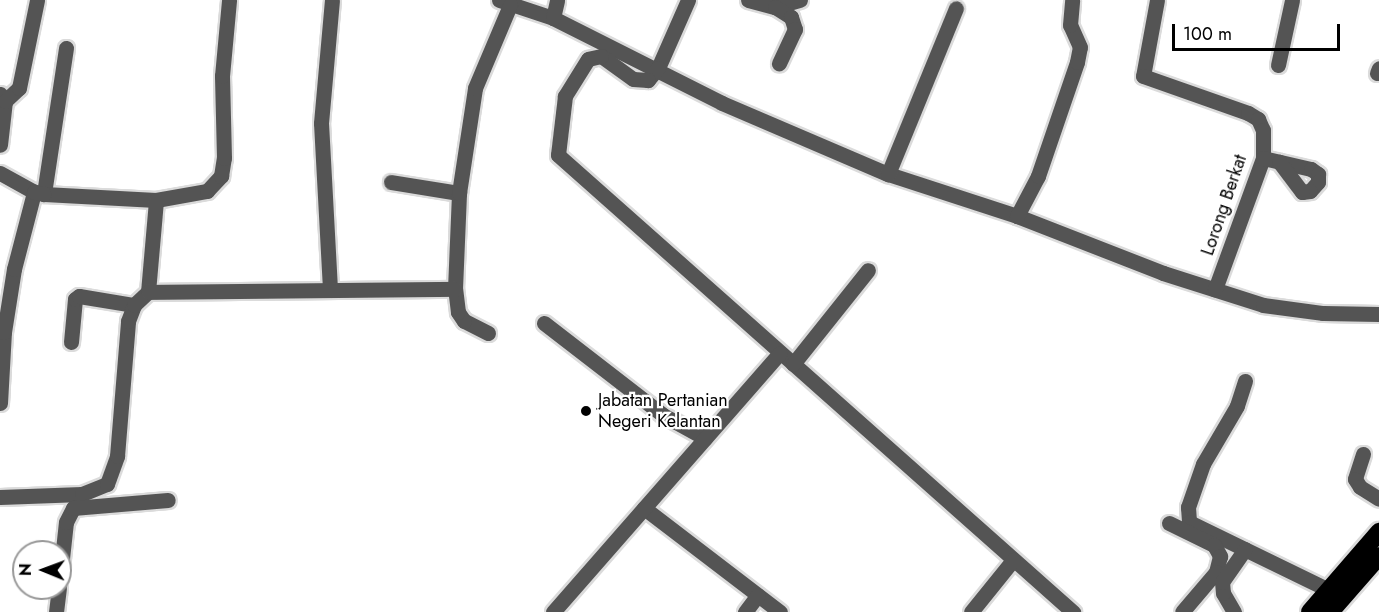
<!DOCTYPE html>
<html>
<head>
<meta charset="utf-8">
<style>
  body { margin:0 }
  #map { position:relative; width:1379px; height:612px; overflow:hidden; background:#fff; font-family:Jost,sans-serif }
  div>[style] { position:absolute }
  .roads { filter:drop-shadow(2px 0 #dbdbdb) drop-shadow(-2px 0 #dbdbdb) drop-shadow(0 2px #dbdbdb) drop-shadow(0 -2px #dbdbdb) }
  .minor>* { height:15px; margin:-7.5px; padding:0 7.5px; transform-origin:7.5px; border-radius:7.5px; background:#545454 }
  .highway>* { height:18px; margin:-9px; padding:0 9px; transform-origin:9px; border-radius:9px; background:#000 }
  .dots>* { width:16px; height:16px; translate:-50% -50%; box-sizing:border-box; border:3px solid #fff; border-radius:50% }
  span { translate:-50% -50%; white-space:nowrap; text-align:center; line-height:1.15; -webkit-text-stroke:4.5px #fff; paint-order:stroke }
  .street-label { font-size:18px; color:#000 }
  .poi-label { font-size:18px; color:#000 }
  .left { translate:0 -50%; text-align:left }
  .north { position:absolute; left:12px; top:540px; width:60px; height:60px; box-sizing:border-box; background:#fff; border:2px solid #999; border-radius:50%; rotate:271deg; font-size:16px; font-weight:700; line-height:24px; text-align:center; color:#000 }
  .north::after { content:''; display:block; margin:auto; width:21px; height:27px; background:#000; clip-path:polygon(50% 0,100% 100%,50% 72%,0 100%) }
  .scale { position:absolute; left:1172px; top:24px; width:168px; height:27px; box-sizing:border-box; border:3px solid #000; border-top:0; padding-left:8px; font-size:18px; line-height:21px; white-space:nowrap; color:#000; -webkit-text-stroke:4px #fff; paint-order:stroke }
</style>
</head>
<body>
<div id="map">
  <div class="roads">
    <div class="minor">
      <div style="left:499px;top:0;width:57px;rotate:18.4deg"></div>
      <div style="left:553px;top:18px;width:189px;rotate:26.7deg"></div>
      <div style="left:722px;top:103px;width:181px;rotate:23.2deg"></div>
      <div style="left:888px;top:174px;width:136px;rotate:18deg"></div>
      <div style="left:1017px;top:216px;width:157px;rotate:21.3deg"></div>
      <div style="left:1163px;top:273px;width:105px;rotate:17.7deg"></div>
      <div style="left:1263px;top:305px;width:61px;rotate:7.6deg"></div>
      <div style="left:1323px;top:313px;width:56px;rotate:1deg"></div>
      <div style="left:688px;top:0;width:74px;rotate:113.8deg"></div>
      <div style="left:658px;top:68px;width:16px;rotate:130deg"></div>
      <div style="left:648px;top:80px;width:15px;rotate:-176deg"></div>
      <div style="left:633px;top:79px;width:39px;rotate:-144deg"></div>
      <div style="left:601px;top:56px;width:13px;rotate:167deg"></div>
      <div style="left:588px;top:59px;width:44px;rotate:121.9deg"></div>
      <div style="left:565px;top:96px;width:59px;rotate:96.8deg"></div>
      <div style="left:558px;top:155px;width:689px;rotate:41.59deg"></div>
      <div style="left:748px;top:0;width:28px;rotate:15deg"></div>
      <div style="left:775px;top:7px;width:26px;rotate:-16deg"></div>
      <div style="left:1157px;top:0;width:77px;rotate:100.4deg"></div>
      <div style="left:1143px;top:76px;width:111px;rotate:19.4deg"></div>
      <div style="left:1248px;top:113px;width:12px;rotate:31deg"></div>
      <div style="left:1258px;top:119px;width:12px;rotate:66deg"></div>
      <div style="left:1263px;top:130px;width:28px;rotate:90deg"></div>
      <div style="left:1263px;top:158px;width:140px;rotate:110.1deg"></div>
      <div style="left:775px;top:7px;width:19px;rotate:32deg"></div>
      <div style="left:791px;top:17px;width:13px;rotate:72deg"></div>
      <div style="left:795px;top:29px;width:38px;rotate:115deg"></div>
      <div style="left:553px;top:18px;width:18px;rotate:-77deg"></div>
      <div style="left:66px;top:48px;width:148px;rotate:98.6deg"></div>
      <div style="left:44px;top:194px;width:112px;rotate:3.1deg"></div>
      <div style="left:156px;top:200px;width:52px;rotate:-10deg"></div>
      <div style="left:207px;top:191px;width:21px;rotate:-47deg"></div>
      <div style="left:221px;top:176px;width:18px;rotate:-81deg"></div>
      <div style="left:224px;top:158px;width:82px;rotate:-91.4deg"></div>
      <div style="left:222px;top:76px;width:76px;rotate:-84.7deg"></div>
      <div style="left:1278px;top:65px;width:66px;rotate:-77.8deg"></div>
      <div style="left:1377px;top:73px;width:5px;rotate:-68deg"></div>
      <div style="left:0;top:94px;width:9px;rotate:54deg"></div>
      <div style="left:5px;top:101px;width:44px;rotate:96.5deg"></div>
      <div style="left:5px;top:101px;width:19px;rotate:-43deg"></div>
      <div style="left:19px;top:88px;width:90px;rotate:-78.4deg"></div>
      <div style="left:1263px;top:158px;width:49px;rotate:12.9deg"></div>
      <div style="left:1311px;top:169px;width:9px;rotate:36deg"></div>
      <div style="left:1318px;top:174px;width:8px;rotate:90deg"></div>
      <div style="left:1318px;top:182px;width:12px;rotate:132deg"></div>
      <div style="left:1310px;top:191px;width:8px;rotate:173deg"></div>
      <div style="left:1302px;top:192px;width:38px;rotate:-127deg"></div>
      <div style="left:0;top:173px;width:39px;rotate:29deg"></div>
      <div style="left:888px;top:174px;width:179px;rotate:-67.7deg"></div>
      <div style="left:391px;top:182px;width:69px;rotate:9.2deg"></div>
      <div style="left:1017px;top:216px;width:45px;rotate:-62.3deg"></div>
      <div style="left:1038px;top:176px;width:120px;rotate:-71.1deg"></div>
      <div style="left:1077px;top:62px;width:15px;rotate:-79deg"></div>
      <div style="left:1080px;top:47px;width:24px;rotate:-114deg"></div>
      <div style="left:1070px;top:25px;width:25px;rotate:-85deg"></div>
      <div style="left:330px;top:289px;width:166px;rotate:-93.1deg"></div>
      <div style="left:321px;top:123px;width:123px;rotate:-84.9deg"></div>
      <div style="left:148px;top:292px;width:92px;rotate:-85deg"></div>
      <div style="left:544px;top:323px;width:150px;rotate:37.7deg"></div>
      <div style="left:663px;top:415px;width:48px;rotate:28.7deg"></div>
      <div style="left:488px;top:333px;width:27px;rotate:-153deg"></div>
      <div style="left:464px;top:321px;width:11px;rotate:-124deg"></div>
      <div style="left:458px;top:312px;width:23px;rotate:-97deg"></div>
      <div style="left:455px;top:289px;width:96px;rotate:-87.6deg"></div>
      <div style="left:459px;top:193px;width:106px;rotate:-81.3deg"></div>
      <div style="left:475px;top:88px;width:90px;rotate:-67.1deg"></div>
      <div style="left:71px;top:342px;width:43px;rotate:-84.7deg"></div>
      <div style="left:75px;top:299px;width:5px;rotate:-37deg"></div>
      <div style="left:79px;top:296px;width:56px;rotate:9.3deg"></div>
      <div style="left:793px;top:364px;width:120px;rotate:-51.4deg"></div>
      <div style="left:1245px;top:381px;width:26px;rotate:108deg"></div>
      <div style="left:1237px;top:406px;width:67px;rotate:120.4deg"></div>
      <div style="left:1203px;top:464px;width:46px;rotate:109.2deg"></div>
      <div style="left:1188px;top:507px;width:15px;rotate:86deg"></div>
      <div style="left:1189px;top:522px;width:156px;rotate:25.9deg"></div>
      <div style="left:0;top:403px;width:71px;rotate:-86.8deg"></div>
      <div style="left:4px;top:332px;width:64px;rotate:-81deg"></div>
      <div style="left:14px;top:269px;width:80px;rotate:-75.4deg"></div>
      <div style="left:34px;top:192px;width:10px;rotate:11deg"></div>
      <div style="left:1363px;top:454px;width:26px;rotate:108deg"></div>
      <div style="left:1355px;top:479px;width:9px;rotate:58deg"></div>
      <div style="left:1360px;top:487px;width:22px;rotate:32deg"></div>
      <div style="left:0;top:497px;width:82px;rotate:-2.1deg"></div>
      <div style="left:82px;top:494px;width:27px;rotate:-22deg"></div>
      <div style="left:107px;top:484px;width:30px;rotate:-70deg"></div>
      <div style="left:117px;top:456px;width:135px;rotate:-85.3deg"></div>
      <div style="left:128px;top:321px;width:17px;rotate:-69deg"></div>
      <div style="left:134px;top:305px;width:19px;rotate:-43deg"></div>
      <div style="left:148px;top:292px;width:307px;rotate:-0.6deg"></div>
      <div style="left:644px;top:508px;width:171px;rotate:37.4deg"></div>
      <div style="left:1169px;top:523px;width:50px;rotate:26.1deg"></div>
      <div style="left:1214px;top:545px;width:13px;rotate:61deg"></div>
      <div style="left:1220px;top:556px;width:16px;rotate:104deg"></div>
      <div style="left:1216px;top:572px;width:52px;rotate:130.4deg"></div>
      <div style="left:60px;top:577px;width:55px;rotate:-83.8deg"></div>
      <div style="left:66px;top:522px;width:16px;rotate:-63deg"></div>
      <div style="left:73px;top:508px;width:95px;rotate:-4.8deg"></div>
      <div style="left:56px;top:612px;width:24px;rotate:-83deg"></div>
      <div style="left:553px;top:612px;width:344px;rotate:-48.8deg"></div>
      <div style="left:745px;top:612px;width:21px;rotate:-53deg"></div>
      <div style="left:971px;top:612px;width:67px;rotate:-51.1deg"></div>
      <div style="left:1234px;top:612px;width:22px;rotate:-120deg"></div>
      <div style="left:1223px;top:593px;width:11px;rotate:-95deg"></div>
      <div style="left:1222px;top:582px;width:40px;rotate:-55.1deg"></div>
    </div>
    <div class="highway">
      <div style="left:1310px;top:612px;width:106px;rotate:-49.2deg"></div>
      <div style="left:1330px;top:612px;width:74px;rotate:-48.8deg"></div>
    </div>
  </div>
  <div class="dots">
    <div style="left:586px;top:411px;background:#000"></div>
  </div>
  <div class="street-label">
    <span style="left:1224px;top:205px;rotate:-71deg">Lorong Berkat</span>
  </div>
  <div class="poi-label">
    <span class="left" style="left:598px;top:411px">Jabatan Pertanian<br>Negeri Kelantan</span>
  </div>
  <div class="north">N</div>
  <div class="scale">100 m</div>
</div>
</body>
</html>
